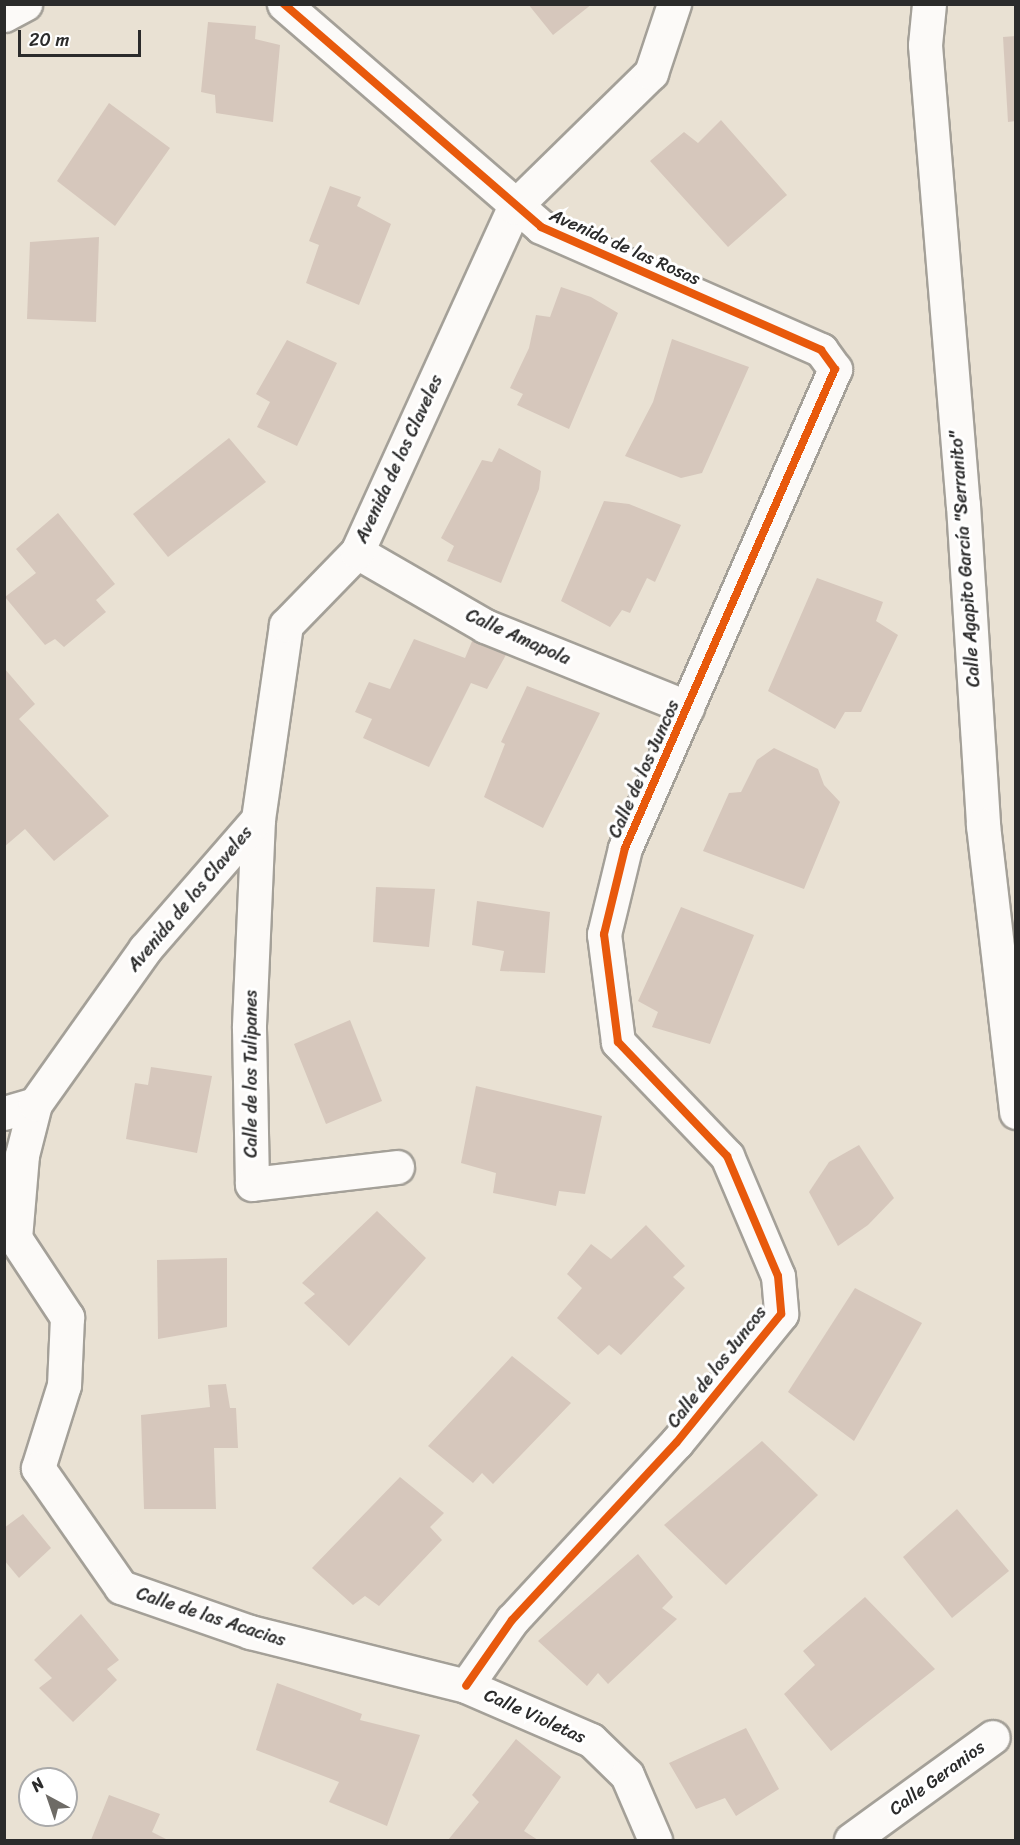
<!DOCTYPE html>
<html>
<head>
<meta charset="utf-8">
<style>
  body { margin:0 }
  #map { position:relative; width:1020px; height:1845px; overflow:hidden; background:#e9e1d3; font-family:Sriracha,sans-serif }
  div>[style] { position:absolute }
  .building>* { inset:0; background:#d6c7bc }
  .roads { filter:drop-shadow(2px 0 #a4a098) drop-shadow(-2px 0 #a4a098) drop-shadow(0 2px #a4a098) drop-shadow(0 -2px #a4a098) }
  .minor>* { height:33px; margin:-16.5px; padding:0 16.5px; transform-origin:16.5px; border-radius:16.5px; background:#fcfaf8 }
  .cycleway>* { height:8px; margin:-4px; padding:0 4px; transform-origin:4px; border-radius:4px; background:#e8590c }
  span { translate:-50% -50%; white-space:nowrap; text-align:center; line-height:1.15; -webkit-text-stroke:6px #fff; paint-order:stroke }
  .street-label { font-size:18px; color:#2b2b2b }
  .frame { position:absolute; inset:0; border:6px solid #2b2b2b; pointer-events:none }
  .north { position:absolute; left:18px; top:1767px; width:60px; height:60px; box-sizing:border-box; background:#fff; border:2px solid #aaa; border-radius:50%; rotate:320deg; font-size:16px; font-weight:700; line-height:24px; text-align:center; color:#2b2b2b }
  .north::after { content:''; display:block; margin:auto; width:21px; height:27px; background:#6e6b66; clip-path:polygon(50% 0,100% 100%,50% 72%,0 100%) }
  .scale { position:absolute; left:18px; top:30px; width:123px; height:27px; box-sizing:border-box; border:3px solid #2b2b2b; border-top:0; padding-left:8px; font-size:18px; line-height:21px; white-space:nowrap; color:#2b2b2b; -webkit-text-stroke:4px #fff; paint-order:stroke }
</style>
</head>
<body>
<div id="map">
  <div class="building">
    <div style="clip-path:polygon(528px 4px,592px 4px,553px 35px)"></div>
    <div style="clip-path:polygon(208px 22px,256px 26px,255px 39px,280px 45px,273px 122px,216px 113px,215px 95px,201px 92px)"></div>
    <div style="clip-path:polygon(1016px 36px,1016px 121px,1008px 122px,1003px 37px)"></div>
    <div style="clip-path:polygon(109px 103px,170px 148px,115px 226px,57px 181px)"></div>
    <div style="clip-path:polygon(721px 120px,787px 195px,728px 247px,650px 161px,684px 132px,698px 143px)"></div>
    <div style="clip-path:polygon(330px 186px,361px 197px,357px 206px,391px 224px,359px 305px,306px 283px,319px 245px,309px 241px)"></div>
    <div style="clip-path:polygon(99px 237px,96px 322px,27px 319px,30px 242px)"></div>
    <div style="clip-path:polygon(561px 287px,591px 297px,618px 313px,569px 429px,517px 405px,523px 394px,510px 388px,529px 348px,536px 315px,550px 317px)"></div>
    <div style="clip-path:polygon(672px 339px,749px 367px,702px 473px,681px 478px,625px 456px,653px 402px)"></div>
    <div style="clip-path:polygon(287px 340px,337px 363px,297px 446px,257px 427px,270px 402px,256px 394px)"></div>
    <div style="clip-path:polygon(229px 438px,266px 482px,168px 557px,133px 514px)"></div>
    <div style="clip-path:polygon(499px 448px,541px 471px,539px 489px,501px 583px,447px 561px,454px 546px,441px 538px,482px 460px,492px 462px)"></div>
    <div style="clip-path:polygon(604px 501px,629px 504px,681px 525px,655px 582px,647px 578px,630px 613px,622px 610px,610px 627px,561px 601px)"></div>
    <div style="clip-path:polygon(58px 513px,115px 584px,96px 600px,106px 612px,64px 647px,55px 639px,45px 645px,5px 597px,36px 573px,16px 549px)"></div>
    <div style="clip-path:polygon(817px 578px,883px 602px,876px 621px,898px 635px,861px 712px,845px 712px,835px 729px,768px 691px)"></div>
    <div style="clip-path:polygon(414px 639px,465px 658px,473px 639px,507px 653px,487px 689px,471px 683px,429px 767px,363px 738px,372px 719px,355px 712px,369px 682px,390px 689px)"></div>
    <div style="clip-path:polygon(4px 668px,35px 704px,19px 719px,109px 816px,54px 861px,25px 829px,4px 847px)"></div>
    <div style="clip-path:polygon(527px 686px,600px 713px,543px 828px,484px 797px,505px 744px,501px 742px)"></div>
    <div style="clip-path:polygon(774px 748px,818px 769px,824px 785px,840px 802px,804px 889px,703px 851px,729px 793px,741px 792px,757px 760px)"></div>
    <div style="clip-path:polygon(376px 887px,435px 889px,429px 947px,373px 942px)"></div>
    <div style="clip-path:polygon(477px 901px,550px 912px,545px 973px,500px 971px,504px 951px,472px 945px)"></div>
    <div style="clip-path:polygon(681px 907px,754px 935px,710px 1044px,652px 1027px,658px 1012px,638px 1001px)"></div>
    <div style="clip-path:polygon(350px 1020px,382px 1101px,326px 1124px,294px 1044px)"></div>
    <div style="clip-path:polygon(151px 1067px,212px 1076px,197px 1153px,126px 1139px,135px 1083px,148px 1085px)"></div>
    <div style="clip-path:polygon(476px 1086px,602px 1116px,585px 1194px,559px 1191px,556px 1206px,493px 1193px,496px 1173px,461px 1163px)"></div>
    <div style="clip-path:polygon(859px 1145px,894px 1198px,868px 1225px,838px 1246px,809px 1192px,829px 1162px)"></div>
    <div style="clip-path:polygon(377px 1211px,426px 1258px,349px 1346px,304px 1303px,315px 1294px,302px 1283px)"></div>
    <div style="clip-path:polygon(646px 1225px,685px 1266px,673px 1277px,685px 1288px,621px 1355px,609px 1345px,598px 1355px,557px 1318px,582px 1288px,567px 1274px,591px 1244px,611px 1259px)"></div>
    <div style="clip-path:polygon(227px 1258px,227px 1327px,158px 1339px,157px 1260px)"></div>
    <div style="clip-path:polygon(855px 1288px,922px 1323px,854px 1441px,788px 1392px)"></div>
    <div style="clip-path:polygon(512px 1356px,571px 1403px,493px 1484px,482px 1473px,473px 1483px,428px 1446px)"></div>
    <div style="clip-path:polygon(226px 1384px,230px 1408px,236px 1408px,238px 1448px,214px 1448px,216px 1509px,144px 1509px,141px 1415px,210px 1407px,208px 1385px)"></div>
    <div style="clip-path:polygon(762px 1441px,818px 1495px,726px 1585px,664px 1525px)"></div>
    <div style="clip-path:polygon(400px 1477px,444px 1513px,430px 1527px,442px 1540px,379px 1606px,365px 1596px,353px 1605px,312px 1568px)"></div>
    <div style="clip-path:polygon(957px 1509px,1009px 1571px,952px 1618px,903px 1557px)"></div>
    <div style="clip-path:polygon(23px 1514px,51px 1548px,19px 1578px,4px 1560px,4px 1528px)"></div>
    <div style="clip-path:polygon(638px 1554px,673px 1597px,662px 1608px,677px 1619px,608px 1684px,598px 1673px,587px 1686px,538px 1641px)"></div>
    <div style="clip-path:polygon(865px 1597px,935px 1669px,831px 1751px,784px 1694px,815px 1665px,803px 1651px)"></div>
    <div style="clip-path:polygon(81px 1614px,119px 1660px,107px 1669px,117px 1680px,73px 1722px,39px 1688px,52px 1678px,34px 1660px)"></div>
    <div style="clip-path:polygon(277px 1683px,362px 1714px,360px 1720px,420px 1735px,387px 1826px,329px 1802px,339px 1782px,256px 1750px)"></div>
    <div style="clip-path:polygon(746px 1728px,779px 1789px,736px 1816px,725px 1798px,696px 1809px,669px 1763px)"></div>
    <div style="clip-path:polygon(516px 1739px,561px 1777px,524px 1831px,538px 1840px,448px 1840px,479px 1802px,472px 1795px)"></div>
    <div style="clip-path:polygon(109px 1795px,160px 1814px,152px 1832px,168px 1840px,91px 1840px)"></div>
  </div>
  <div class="roads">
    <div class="minor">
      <div style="left:284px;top:4px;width:340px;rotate:40.9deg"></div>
      <div style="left:541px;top:227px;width:306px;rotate:23.7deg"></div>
      <div style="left:821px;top:350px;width:24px;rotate:54deg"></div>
      <div style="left:835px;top:369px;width:523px;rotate:113.67deg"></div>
      <div style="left:625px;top:848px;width:89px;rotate:103.7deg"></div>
      <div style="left:604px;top:934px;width:109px;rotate:82.6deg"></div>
      <div style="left:618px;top:1042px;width:158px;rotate:46.3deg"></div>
      <div style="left:727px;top:1156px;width:130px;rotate:67deg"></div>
      <div style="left:778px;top:1276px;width:38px;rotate:85deg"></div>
      <div style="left:781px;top:1314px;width:166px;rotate:129.1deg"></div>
      <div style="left:676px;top:1443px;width:241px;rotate:132.8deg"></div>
      <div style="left:512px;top:1620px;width:80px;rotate:124.9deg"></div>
      <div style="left:929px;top:4px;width:41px;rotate:95.6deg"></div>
      <div style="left:925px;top:45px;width:462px;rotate:85.3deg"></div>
      <div style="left:963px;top:505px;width:321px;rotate:86.4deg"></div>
      <div style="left:983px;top:825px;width:289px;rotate:83.4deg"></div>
      <div style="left:4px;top:15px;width:24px;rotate:-28deg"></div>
      <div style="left:357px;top:552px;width:148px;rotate:30deg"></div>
      <div style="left:485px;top:626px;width:218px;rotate:21.9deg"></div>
      <div style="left:258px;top:819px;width:209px;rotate:92.5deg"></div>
      <div style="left:249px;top:1028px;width:156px;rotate:88.9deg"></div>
      <div style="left:252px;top:1184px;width:146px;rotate:-6.7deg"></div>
      <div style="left:35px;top:1104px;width:53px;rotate:104.3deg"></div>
      <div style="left:22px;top:1155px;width:83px;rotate:94.8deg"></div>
      <div style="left:15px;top:1238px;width:95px;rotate:56.6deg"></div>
      <div style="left:67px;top:1317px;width:68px;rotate:92.5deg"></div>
      <div style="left:64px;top:1385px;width:87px;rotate:107.4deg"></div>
      <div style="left:38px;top:1468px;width:145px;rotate:55.1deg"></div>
      <div style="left:121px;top:1587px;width:137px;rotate:19.2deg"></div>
      <div style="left:250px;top:1632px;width:223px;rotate:14deg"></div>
      <div style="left:466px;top:1686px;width:136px;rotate:23.4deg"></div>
      <div style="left:591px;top:1740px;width:50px;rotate:44.2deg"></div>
      <div style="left:627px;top:1775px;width:71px;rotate:66.7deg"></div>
      <div style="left:4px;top:1113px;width:32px;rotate:-16deg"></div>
      <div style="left:35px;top:1104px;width:190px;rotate:-54.6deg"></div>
      <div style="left:145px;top:949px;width:172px;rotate:-49deg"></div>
      <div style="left:258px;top:819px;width:196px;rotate:-81.8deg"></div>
      <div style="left:286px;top:625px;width:102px;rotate:-45.8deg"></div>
      <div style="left:357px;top:552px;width:379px;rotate:-65.5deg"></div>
      <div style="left:514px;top:207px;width:192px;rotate:-44.4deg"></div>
      <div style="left:651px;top:73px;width:73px;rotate:-71.6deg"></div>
      <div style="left:851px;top:1840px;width:175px;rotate:-36deg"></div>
    </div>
  </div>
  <div class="cycleway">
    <div style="left:284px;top:4px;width:340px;rotate:40.9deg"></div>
    <div style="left:541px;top:227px;width:306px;rotate:23.7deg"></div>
    <div style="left:821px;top:350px;width:24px;rotate:54deg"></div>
    <div style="left:835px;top:369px;width:523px;rotate:113.67deg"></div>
    <div style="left:625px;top:848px;width:89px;rotate:103.7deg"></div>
    <div style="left:604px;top:934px;width:109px;rotate:82.6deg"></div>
    <div style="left:618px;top:1042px;width:158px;rotate:46.3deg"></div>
    <div style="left:727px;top:1156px;width:130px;rotate:67deg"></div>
    <div style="left:778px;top:1276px;width:38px;rotate:85deg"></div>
    <div style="left:781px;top:1314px;width:166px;rotate:129.1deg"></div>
    <div style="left:676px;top:1443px;width:241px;rotate:132.8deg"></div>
    <div style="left:512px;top:1620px;width:80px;rotate:124.9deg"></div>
  </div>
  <div class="street-label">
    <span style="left:625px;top:247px;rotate:24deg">Avenida de las Rosas</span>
    <span style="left:399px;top:459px;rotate:-65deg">Avenida de los Claveles</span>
    <span style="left:965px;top:559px;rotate:-94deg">Calle Agapito García "Serranito"</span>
    <span style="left:518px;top:637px;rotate:24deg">Calle Amapola</span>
    <span style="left:644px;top:769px;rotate:-66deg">Calle de los Juncos</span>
    <span style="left:190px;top:899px;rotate:-50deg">Avenida de los Claveles</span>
    <span style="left:251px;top:1074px;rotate:-90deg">Calle de los Tulipanes</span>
    <span style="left:717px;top:1367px;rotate:-52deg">Calle de los Juncos</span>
    <span style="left:211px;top:1617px;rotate:18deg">Calle de las Acacias</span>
    <span style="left:535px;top:1716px;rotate:24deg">Calle Violetas</span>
    <span style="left:937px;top:1778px;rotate:-36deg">Calle Geranios</span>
  </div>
  <div class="frame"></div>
  <div class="north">N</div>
  <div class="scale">20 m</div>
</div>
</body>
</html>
